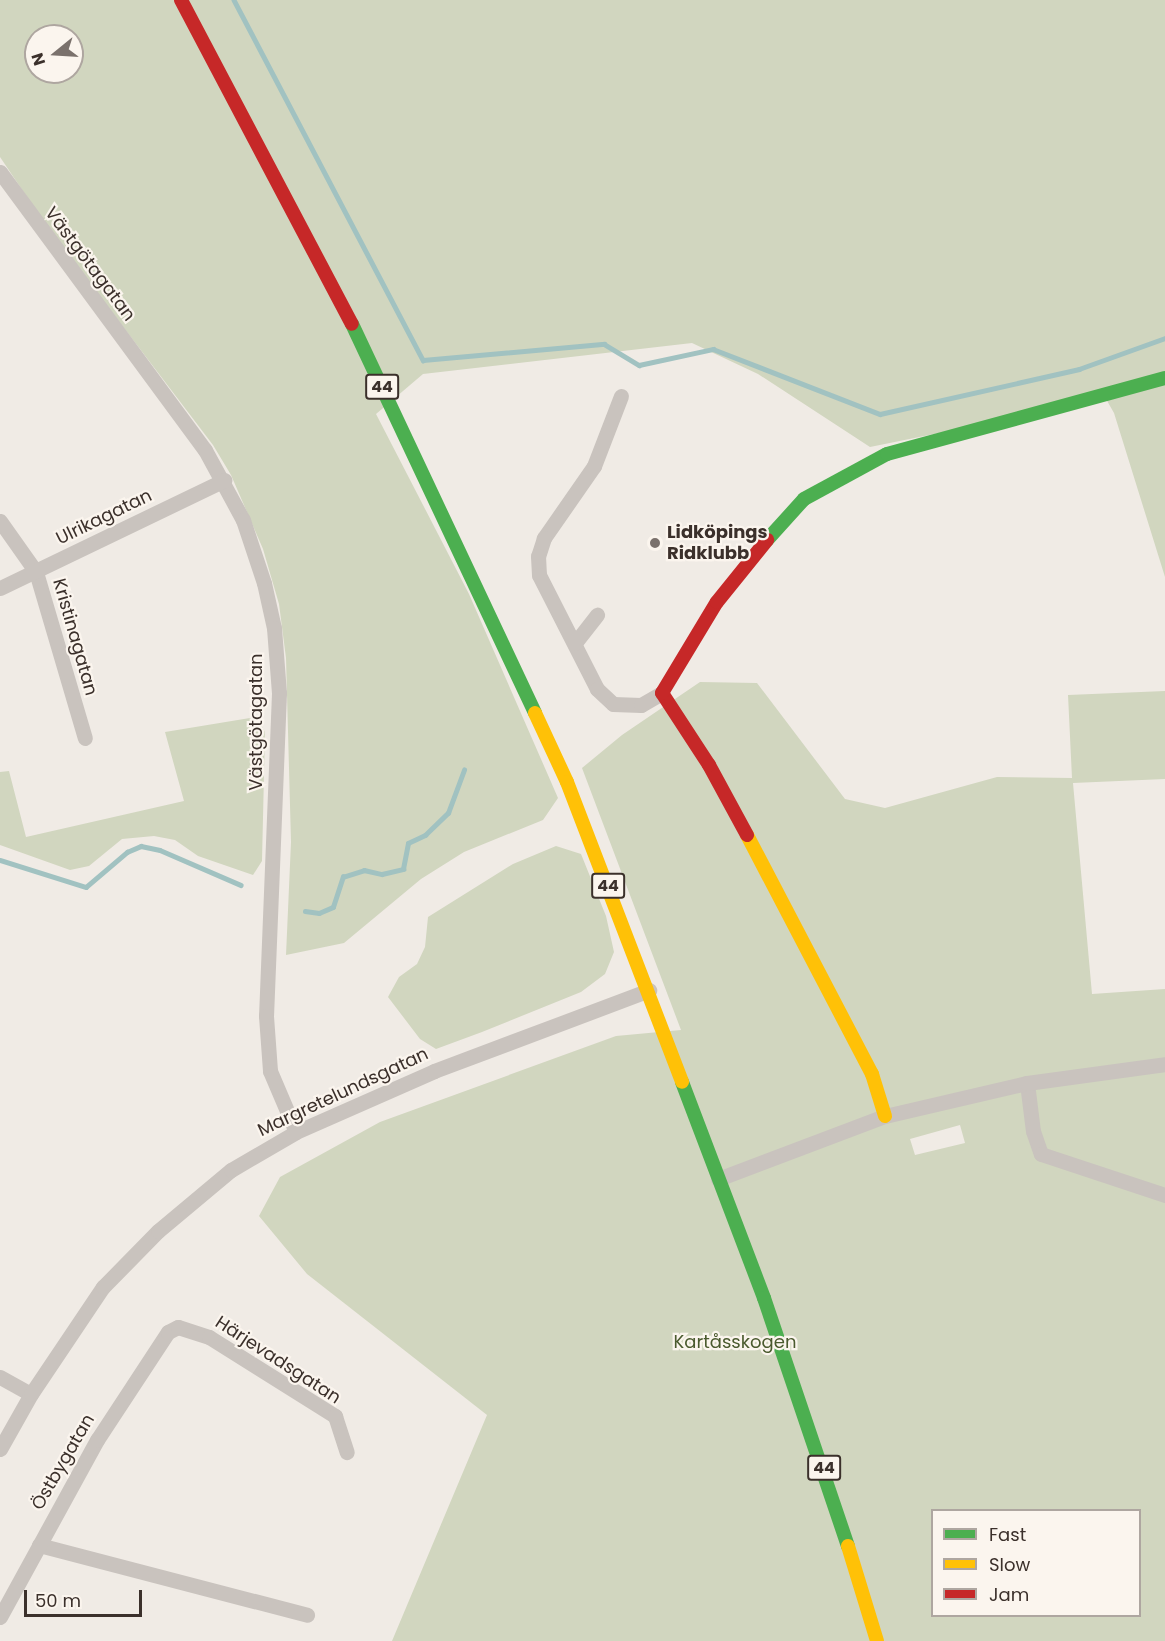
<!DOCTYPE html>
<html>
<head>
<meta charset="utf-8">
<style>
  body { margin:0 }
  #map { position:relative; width:1165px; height:1641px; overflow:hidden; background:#f0ebe5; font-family:Poppins,sans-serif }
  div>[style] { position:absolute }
  .green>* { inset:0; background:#d1d6bf }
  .stream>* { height:4.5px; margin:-2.25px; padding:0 2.25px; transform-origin:2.25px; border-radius:2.25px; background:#a1c2c1 }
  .street>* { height:15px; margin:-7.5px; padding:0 7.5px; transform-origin:7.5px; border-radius:7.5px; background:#c9c3be }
  .fast>* { height:14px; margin:-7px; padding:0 7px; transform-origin:7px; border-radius:7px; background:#4caf50 }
  .slow>* { height:14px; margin:-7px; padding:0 7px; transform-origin:7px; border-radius:7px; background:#ffc107 }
  .jam>* { height:14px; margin:-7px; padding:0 7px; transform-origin:7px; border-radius:7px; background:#c62828 }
  .dots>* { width:16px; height:16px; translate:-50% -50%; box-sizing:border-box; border:3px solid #fbf5ee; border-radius:50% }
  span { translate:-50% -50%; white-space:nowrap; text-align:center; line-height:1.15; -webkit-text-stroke:4.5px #fbf5ee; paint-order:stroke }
  .shield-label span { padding:2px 4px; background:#fbf5ee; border:2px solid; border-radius:4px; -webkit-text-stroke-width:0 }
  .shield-label { font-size:16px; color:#3b302b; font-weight:700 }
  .street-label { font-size:18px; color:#3b302b }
  .poi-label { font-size:18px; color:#3b302b; font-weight:700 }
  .left { translate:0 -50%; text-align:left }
  .park-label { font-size:18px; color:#4a5a2e }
  .legend { position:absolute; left:931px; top:1509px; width:210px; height:108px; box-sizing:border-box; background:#fbf5ee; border:2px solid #aea6a0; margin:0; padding:8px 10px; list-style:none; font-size:18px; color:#3b302b }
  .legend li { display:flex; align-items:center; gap:12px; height:30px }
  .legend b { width:30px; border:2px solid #aea6a0 }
  .north { position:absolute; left:24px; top:24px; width:60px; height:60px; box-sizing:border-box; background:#fbf5ee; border:2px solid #aea6a0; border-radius:50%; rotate:252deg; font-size:16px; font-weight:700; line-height:24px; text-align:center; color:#3b302b }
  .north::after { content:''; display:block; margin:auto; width:21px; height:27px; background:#7a716c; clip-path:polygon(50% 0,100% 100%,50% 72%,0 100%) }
  .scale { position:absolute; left:24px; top:1590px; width:118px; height:27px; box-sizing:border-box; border:3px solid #3b302b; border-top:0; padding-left:8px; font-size:18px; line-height:21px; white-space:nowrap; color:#3b302b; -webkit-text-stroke:4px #fbf5ee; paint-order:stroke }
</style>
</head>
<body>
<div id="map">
  <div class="green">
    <div style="clip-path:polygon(evenodd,0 0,1165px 0,1165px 577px,1114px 413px,1106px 399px,870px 447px,758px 374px,692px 343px,423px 374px,376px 414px,469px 594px,558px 798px,543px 820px,464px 852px,421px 879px,344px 943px,286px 955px,291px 842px,286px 658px,279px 604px,263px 549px,231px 475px,213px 445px,48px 228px,0 157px,0 0,36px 36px,72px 36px,72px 72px,36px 72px,36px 36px)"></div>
    <div style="clip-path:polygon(evenodd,700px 682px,757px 683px,845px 799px,885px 808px,997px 777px,1072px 778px,1068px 695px,1165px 691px,1165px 779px,1073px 783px,1092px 994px,1165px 989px,1165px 1641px,392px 1641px,487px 1415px,307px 1274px,259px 1216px,280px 1177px,380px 1122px,616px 1036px,681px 1030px,582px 768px,622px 735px,700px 682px,960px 1125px,965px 1143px,915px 1155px,910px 1139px,960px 1125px,700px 682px,932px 1510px,1140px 1510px,1140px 1616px,932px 1616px,932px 1510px)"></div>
    <div style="clip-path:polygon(256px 717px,265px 732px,262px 861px,253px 875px,198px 856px,175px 840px,154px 836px,122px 839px,89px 866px,70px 870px,0 845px,0 772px,9px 771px,26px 837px,184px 801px,165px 732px)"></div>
    <div style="clip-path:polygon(556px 846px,581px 854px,606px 916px,614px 952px,605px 974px,581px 992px,482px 1032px,436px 1049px,420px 1039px,388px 997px,399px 977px,417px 964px,425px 947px,428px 917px,513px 864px)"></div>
  </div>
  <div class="stream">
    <div style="left:234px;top:0;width:407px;rotate:62.3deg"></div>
    <div style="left:423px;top:360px;width:182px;rotate:-5.1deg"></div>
    <div style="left:604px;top:344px;width:41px;rotate:31deg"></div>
    <div style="left:639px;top:365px;width:76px;rotate:-12.2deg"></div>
    <div style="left:713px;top:349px;width:179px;rotate:21.3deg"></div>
    <div style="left:880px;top:414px;width:204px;rotate:-12.7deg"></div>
    <div style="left:1079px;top:369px;width:91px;rotate:-19.8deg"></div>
    <div style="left:0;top:860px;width:90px;rotate:17.4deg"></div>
    <div style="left:86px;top:887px;width:54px;rotate:-40.5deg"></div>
    <div style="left:127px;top:852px;width:15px;rotate:-23deg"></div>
    <div style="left:141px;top:846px;width:19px;rotate:12deg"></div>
    <div style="left:160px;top:850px;width:88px;rotate:23.4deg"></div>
    <div style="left:305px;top:911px;width:14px;rotate:8deg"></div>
    <div style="left:319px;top:913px;width:15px;rotate:-23deg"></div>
    <div style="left:333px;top:907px;width:32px;rotate:-72deg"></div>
    <div style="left:343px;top:877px;width:22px;rotate:-18deg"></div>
    <div style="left:364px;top:870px;width:18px;rotate:13deg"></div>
    <div style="left:382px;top:874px;width:22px;rotate:-13deg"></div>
    <div style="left:403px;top:869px;width:26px;rotate:-79deg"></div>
    <div style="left:408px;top:843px;width:19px;rotate:-25deg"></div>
    <div style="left:425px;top:835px;width:32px;rotate:-44deg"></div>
    <div style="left:448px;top:813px;width:46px;rotate:-69.6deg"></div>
  </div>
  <div class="street">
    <div style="left:0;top:172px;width:345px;rotate:53.6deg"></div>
    <div style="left:205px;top:450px;width:80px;rotate:61.5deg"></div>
    <div style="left:243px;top:520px;width:66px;rotate:71.6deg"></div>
    <div style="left:264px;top:583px;width:46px;rotate:77.5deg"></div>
    <div style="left:274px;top:628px;width:65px;rotate:85.6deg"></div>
    <div style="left:279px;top:693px;width:323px;rotate:92.3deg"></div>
    <div style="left:266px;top:1016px;width:55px;rotate:85.8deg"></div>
    <div style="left:270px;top:1071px;width:66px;rotate:66.9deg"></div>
    <div style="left:621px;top:396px;width:75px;rotate:111.1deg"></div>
    <div style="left:594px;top:466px;width:88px;rotate:124.8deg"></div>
    <div style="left:544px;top:538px;width:19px;rotate:108deg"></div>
    <div style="left:538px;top:556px;width:19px;rotate:87deg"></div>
    <div style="left:539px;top:575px;width:128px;rotate:63deg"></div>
    <div style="left:597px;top:689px;width:22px;rotate:43deg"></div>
    <div style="left:613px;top:704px;width:28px;rotate:2deg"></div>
    <div style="left:641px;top:705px;width:24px;rotate:-30deg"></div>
    <div style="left:0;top:521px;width:62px;rotate:54.8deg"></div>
    <div style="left:36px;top:572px;width:173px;rotate:73.6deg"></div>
    <div style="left:0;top:588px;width:249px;rotate:-25.7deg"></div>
    <div style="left:575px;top:643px;width:36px;rotate:-52deg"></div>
    <div style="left:1027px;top:1083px;width:48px;rotate:82.9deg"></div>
    <div style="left:1033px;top:1131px;width:24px;rotate:71deg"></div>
    <div style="left:1041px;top:1154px;width:131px;rotate:18.3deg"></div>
    <div style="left:718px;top:1179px;width:178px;rotate:-20.7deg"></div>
    <div style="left:885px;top:1116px;width:146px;rotate:-13.1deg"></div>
    <div style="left:1027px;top:1083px;width:139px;rotate:-7.8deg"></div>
    <div style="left:0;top:1377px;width:35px;rotate:29deg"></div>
    <div style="left:0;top:1449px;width:63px;rotate:-60.6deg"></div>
    <div style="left:31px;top:1394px;width:129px;rotate:-56.1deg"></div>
    <div style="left:103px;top:1287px;width:78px;rotate:-45.5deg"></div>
    <div style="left:158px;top:1231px;width:95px;rotate:-39.9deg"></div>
    <div style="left:231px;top:1170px;width:75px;rotate:-30.3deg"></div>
    <div style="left:296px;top:1132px;width:151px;rotate:-23.8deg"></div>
    <div style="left:434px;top:1071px;width:230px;rotate:-20.6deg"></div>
    <div style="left:39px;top:1545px;width:277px;rotate:14.6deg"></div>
    <div style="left:0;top:1617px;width:202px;rotate:-61.3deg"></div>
    <div style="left:97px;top:1440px;width:129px;rotate:-56.7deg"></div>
    <div style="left:168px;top:1332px;width:11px;rotate:-27deg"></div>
    <div style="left:178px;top:1327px;width:33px;rotate:18deg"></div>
    <div style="left:209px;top:1337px;width:149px;rotate:32.1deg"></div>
    <div style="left:335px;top:1416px;width:38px;rotate:72deg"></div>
  </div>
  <div class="fast">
    <div style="left:352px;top:324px;width:430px;rotate:64.8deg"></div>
    <div style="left:767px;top:540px;width:55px;rotate:-47.9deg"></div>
    <div style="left:804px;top:499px;width:94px;rotate:-28.5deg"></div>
    <div style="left:887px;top:454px;width:288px;rotate:-15.3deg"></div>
    <div style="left:682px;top:1082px;width:231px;rotate:69.2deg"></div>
    <div style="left:764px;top:1298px;width:262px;rotate:71.3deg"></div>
  </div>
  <div class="slow">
    <div style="left:535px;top:713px;width:76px;rotate:65.1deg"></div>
    <div style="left:567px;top:782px;width:321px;rotate:69deg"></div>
    <div style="left:747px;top:835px;width:270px;rotate:62.4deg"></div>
    <div style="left:872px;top:1074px;width:44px;rotate:72.8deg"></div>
    <div style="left:848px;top:1546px;width:99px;rotate:73deg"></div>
  </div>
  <div class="jam">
    <div style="left:181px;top:0;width:366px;rotate:62.2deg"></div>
    <div style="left:747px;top:835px;width:80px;rotate:-118.5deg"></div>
    <div style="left:709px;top:765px;width:86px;rotate:-123.1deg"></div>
    <div style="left:662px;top:693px;width:106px;rotate:-58.9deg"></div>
    <div style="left:717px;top:602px;width:80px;rotate:-51.1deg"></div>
  </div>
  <div class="dots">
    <div style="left:655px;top:543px;background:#7a716c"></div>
  </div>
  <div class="shield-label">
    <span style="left:382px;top:387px">44</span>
    <span style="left:608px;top:886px">44</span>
    <span style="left:824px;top:1468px">44</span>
  </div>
  <div class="street-label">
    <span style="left:90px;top:264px;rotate:53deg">Västgötagatan</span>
    <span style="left:104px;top:517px;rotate:-26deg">Ulrikagatan</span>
    <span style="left:75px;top:637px;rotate:74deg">Kristinagatan</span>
    <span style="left:256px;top:722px;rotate:-90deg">Västgötagatan</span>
    <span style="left:343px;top:1092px;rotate:-25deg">Margretelundsgatan</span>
    <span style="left:278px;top:1360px;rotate:33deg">Härjevadsgatan</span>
    <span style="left:63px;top:1462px;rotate:-60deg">Östbygatan</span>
  </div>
  <div class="poi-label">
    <span class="left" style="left:667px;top:543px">Lidköpings<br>Ridklubb</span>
  </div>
  <div class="park-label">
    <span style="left:735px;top:1342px">Kartåsskogen</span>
  </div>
  <ul class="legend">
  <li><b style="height:8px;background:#4caf50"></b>Fast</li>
  <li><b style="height:8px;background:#ffc107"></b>Slow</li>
  <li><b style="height:8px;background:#c62828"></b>Jam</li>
  </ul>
  <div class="north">N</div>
  <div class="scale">50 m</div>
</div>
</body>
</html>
